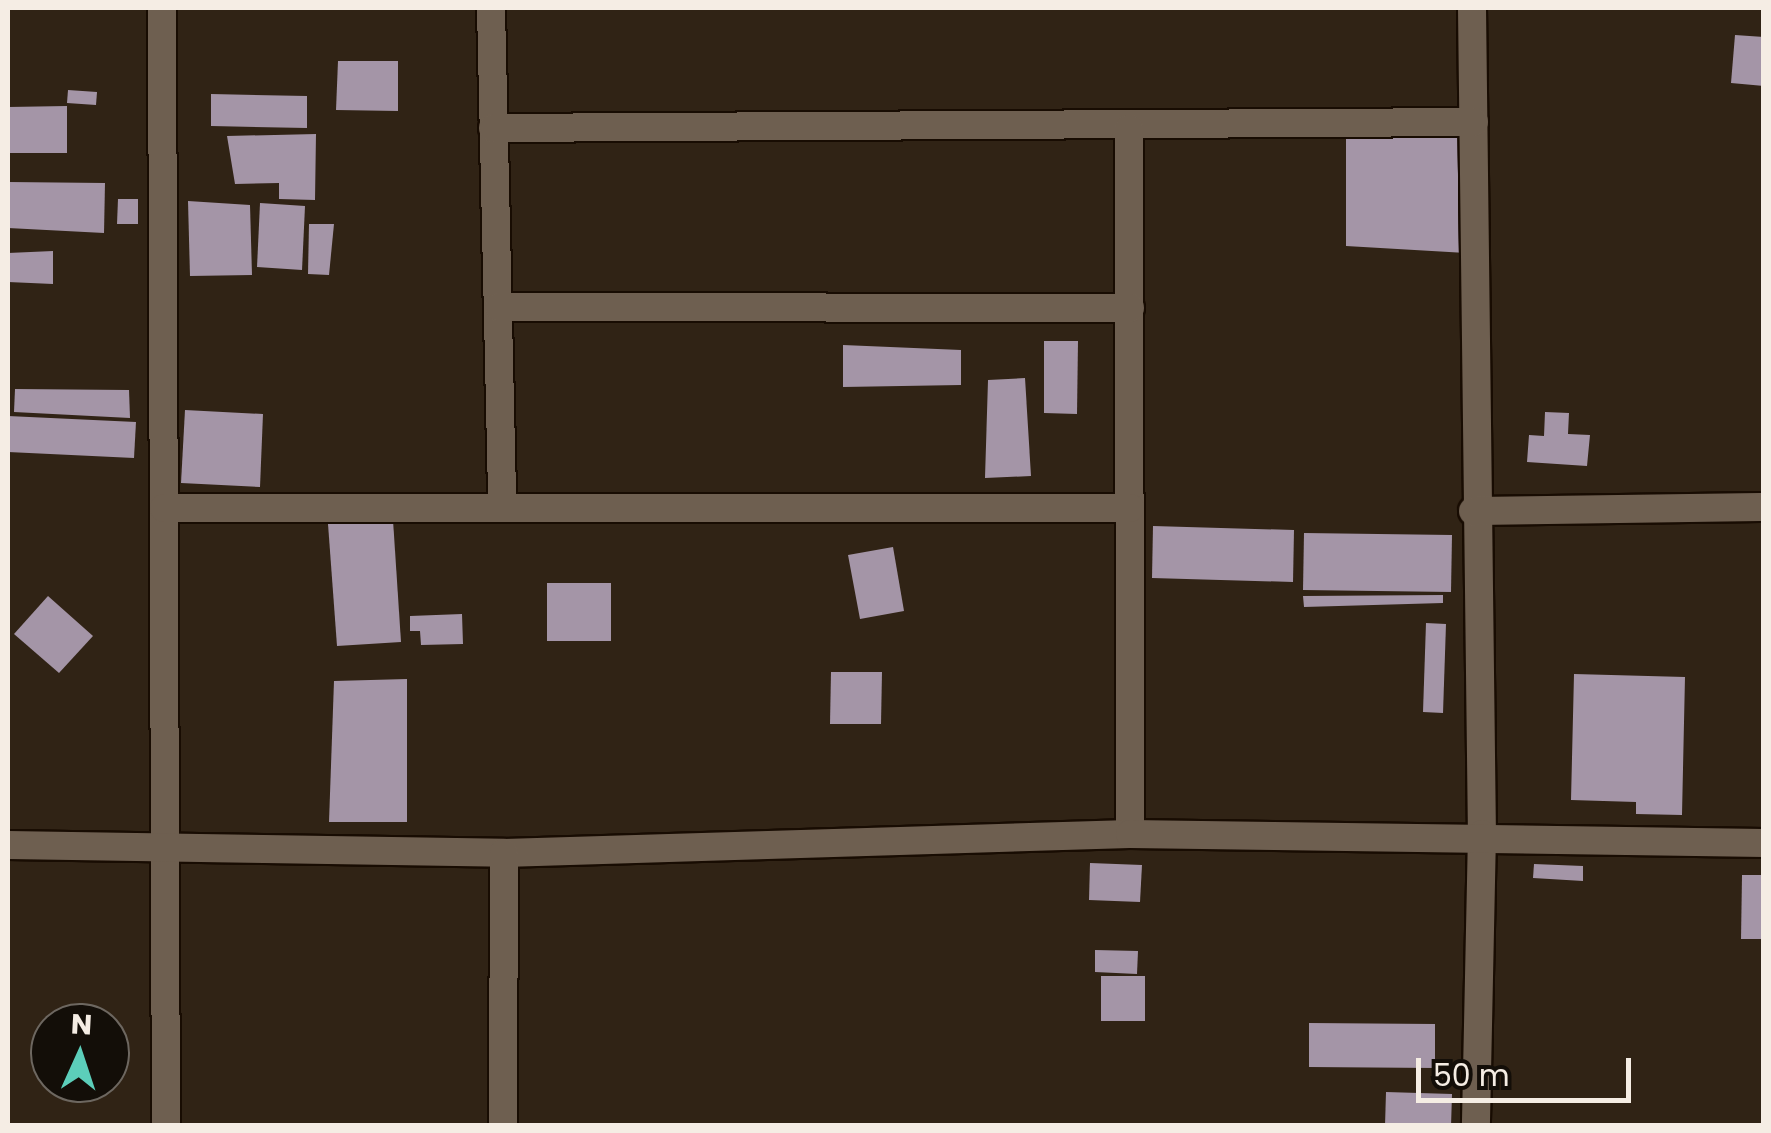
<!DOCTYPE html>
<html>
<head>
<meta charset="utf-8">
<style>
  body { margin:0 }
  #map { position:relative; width:1771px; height:1133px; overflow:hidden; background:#302315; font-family:Poppins,sans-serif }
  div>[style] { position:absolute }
  .building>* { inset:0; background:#a495a7 }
  .roads { filter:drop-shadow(2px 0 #180c02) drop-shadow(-2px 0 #180c02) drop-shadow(0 2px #180c02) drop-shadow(0 -2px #180c02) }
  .minor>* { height:28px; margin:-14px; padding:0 14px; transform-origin:14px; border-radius:14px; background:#6e5f50 }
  span { translate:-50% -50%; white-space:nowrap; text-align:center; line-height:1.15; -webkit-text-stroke:10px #130e08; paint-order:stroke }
  .frame { position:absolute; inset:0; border:10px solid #f5ede4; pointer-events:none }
  .north { position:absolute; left:30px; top:1003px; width:100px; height:100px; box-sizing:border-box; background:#130e08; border:2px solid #6d6760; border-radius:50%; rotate:3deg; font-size:28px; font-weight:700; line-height:40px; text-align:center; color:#f5ede4 }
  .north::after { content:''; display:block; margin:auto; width:35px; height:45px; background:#5cceba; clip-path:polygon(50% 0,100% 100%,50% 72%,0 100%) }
  .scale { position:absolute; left:1416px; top:1058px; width:215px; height:45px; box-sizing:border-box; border:5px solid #f5ede4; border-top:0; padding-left:12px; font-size:30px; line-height:35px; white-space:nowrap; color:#f5ede4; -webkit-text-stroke:8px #130e08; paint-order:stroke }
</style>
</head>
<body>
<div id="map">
  <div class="building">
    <div style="clip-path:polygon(1735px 35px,1764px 37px,1764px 86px,1731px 83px)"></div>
    <div style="clip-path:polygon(338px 61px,398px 61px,398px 111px,336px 110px)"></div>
    <div style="clip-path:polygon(68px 90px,97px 92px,96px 105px,67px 103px)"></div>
    <div style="clip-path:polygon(211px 94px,307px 96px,307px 128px,211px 126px)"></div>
    <div style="clip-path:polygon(67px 106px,67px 153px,8px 153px,8px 107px)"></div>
    <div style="clip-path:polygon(316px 134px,315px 200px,279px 199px,279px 183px,235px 184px,227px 136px)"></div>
    <div style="clip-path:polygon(1346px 136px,1466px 136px,1466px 253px,1346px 246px)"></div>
    <div style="clip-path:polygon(8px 182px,105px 183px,104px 233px,8px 228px)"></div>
    <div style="clip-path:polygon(118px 199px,138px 199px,138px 224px,117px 224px)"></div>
    <div style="clip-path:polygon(188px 201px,250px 205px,252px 275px,190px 276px)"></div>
    <div style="clip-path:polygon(260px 203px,305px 206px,302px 270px,257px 267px)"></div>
    <div style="clip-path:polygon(309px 224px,334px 224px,329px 275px,308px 274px)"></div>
    <div style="clip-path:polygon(53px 251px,53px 284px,8px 282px,8px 253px)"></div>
    <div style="clip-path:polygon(1044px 341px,1078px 341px,1077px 414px,1044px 413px)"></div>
    <div style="clip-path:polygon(843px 345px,961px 350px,961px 385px,843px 387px)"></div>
    <div style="clip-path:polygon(1025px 378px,1031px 476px,985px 478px,988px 380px)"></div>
    <div style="clip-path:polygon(15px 389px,129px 390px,130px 418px,14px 412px)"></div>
    <div style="clip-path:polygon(185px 410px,263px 414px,260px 487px,181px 483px)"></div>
    <div style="clip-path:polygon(1545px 412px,1569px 413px,1568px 434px,1590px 435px,1587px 466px,1527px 462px,1529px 435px,1544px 436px)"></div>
    <div style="clip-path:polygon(8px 416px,136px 422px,134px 458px,8px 452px)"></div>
    <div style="clip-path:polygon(393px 520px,401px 642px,337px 646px,328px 524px)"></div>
    <div style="clip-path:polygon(1153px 526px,1294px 530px,1293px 582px,1152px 578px)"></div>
    <div style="clip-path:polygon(1304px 533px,1452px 535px,1451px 592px,1303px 590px)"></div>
    <div style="clip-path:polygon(893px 547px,904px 611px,860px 619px,848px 555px)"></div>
    <div style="clip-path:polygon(547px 583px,611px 583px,611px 641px,547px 641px)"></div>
    <div style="clip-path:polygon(1443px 595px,1443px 603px,1304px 607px,1303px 596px)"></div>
    <div style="clip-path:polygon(48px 596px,93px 636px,59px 673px,14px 634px)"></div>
    <div style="clip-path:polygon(462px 614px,463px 644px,421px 645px,420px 631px,410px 631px,410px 616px)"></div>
    <div style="clip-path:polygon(1426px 623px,1446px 624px,1443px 713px,1423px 712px)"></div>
    <div style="clip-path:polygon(831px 672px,882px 672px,881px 724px,830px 724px)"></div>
    <div style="clip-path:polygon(1574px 674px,1685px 677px,1682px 815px,1636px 814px,1636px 802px,1571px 800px)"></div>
    <div style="clip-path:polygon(407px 679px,407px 822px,329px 822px,334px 681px)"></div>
    <div style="clip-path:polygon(1090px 863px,1142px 865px,1140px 902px,1089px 900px)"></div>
    <div style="clip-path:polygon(1534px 864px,1583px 866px,1583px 881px,1533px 878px)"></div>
    <div style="clip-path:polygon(1742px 875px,1764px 875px,1764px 939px,1741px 939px)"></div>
    <div style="clip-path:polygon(1095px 950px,1138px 951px,1137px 974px,1095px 972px)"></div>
    <div style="clip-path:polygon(1101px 976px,1145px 976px,1145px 1021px,1101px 1021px)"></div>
    <div style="clip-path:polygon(1309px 1023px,1435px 1024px,1435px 1068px,1309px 1067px)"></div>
    <div style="clip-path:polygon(1386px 1092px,1452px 1094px,1451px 1126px,1385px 1126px)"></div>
  </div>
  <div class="roads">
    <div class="minor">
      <div style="left:162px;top:8px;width:1118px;rotate:89.8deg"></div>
      <div style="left:491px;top:8px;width:499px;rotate:88.7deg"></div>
      <div style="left:1472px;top:8px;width:826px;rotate:89.31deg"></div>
      <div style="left:1482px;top:834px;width:292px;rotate:91.2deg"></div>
      <div style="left:493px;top:128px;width:981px;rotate:-0.35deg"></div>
      <div style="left:1129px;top:129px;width:705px;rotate:89.92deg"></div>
      <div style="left:499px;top:307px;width:631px;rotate:0.09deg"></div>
      <div style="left:164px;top:508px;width:966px"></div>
      <div style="left:1473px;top:511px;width:291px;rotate:-0.8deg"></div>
      <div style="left:8px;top:845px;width:496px;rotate:0.9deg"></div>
      <div style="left:504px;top:853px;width:626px;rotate:-1.74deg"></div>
      <div style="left:1130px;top:834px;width:634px;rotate:0.81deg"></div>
      <div style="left:503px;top:1126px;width:273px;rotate:-89.8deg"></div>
    </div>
  </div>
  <div class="frame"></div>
  <div class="north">N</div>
  <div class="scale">50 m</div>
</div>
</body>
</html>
